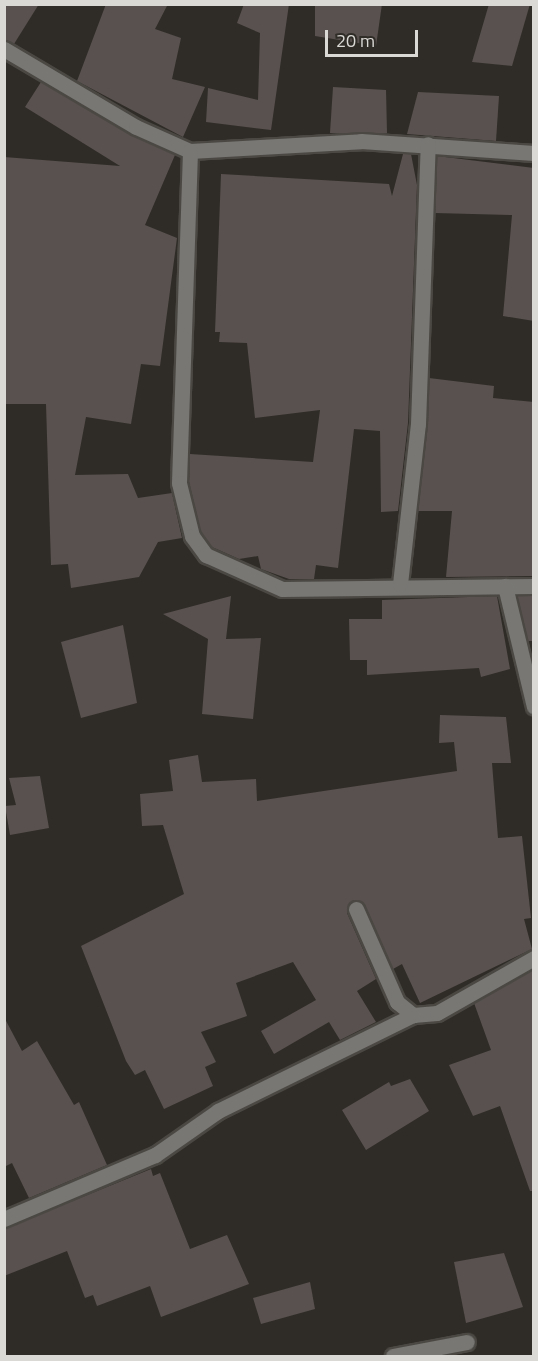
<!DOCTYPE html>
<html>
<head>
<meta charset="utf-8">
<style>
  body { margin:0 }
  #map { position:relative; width:538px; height:1361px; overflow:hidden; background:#2f2c27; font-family:"Titillium Web",sans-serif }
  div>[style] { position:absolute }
  .building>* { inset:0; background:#59514f }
  .roads { filter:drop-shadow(2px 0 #4b4843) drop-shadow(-2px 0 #4b4843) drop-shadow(0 2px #4b4843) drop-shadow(0 -2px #4b4843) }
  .minor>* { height:15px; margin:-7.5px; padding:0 7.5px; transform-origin:7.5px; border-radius:7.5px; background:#787774 }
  span { translate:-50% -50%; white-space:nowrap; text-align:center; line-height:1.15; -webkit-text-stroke:4.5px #2f2c27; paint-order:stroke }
  .frame { position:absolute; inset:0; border:6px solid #dbd9d6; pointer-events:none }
  .scale { position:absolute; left:325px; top:30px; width:93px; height:27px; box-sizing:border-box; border:3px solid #dbd9d6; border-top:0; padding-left:8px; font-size:18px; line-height:21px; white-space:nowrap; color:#dbd9d6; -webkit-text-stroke:4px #2f2c27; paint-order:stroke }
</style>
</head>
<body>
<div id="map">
  <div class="building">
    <div style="clip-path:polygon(4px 4px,39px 4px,14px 44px,4px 39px)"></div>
    <div style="clip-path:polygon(106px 4px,168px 4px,155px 29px,181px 38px,172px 79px,205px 87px,183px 137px,77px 81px)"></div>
    <div style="clip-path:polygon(244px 4px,289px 4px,271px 130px,206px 122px,208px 88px,258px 100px,260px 33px,237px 23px)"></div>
    <div style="clip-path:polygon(315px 4px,382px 4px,376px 46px,315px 36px)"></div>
    <div style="clip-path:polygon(489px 4px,530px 4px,512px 66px,472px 62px)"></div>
    <div style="clip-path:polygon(41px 82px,175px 155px,145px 225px,177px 238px,160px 366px,141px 364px,131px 424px,86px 417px,75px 475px,128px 474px,138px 498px,172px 493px,182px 538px,158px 542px,139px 577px,71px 588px,68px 564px,51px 565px,46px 404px,4px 404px,4px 157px,120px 166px,25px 107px)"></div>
    <div style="clip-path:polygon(333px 87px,386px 90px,387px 133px,330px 133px)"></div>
    <div style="clip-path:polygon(418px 92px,499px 96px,496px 141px,407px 134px)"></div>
    <div style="clip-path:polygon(403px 154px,411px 154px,417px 185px,408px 423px,398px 511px,381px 512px,380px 431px,354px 429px,338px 568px,316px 565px,314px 579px,289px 579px,261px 569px,258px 556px,239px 559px,212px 547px,201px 532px,189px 482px,190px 454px,313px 462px,320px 410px,255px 418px,247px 343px,219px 342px,220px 332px,215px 332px,221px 174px,389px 184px,392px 196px)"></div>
    <div style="clip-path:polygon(437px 156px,534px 168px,534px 321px,503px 316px,512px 215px,435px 213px)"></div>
    <div style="clip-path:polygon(429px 378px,494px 386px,493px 398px,534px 402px,534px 576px,446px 577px,452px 511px,418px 511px)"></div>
    <div style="clip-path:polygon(231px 596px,226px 639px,261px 638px,253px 719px,202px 714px,208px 639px,163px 614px)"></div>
    <div style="clip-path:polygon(497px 596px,510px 669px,481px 677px,479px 668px,367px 675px,367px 660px,350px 660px,349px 619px,382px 619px,382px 600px)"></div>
    <div style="clip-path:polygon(517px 596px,534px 596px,534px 641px,528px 641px)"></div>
    <div style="clip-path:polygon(123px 625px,137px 703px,81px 718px,61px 642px)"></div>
    <div style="clip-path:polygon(440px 715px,506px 717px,511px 763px,492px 763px,498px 838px,522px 836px,531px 918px,524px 919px,532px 949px,420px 1003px,402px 964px,393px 969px,365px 905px,353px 900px,347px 913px,376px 979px,357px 991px,376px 1022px,340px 1040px,329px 1022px,274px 1054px,261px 1031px,316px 1000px,293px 962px,236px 983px,247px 1016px,201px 1032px,216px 1062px,205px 1067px,213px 1086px,164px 1109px,145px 1070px,135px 1075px,126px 1061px,81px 946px,184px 894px,163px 825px,142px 826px,140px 794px,173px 791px,169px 760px,198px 755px,202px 782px,256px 779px,257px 801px,457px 771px,454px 742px,439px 743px)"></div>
    <div style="clip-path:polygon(40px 776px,49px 828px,10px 835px,5px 806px,16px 805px,9px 778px)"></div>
    <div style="clip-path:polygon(534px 969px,534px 1191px,530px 1191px,500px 1106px,473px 1116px,449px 1065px,491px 1050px,474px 1003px)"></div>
    <div style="clip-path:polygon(4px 1017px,22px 1051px,37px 1041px,74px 1105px,79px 1102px,107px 1165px,29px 1198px,12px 1163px,4px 1167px)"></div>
    <div style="clip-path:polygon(410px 1079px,429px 1111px,366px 1150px,342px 1110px,389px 1082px,391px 1086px)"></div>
    <div style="clip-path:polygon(151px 1169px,153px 1176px,160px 1173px,190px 1249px,227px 1235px,249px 1284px,161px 1317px,150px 1286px,97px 1306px,93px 1295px,85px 1298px,67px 1251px,4px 1276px,4px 1229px)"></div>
    <div style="clip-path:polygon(504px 1253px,523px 1307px,466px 1323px,454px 1262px)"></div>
    <div style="clip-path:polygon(310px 1282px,315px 1309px,261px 1324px,253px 1298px)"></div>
  </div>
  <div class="roads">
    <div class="minor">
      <div style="left:4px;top:49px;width:153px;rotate:30.6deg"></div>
      <div style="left:136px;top:127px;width:59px;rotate:24deg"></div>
      <div style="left:190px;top:151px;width:171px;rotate:-3.3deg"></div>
      <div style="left:361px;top:141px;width:173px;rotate:4deg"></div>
      <div style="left:190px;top:151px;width:332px;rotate:91.9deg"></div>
      <div style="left:179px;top:483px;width:55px;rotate:76.2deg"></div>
      <div style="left:192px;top:536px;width:24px;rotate:54deg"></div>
      <div style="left:206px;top:555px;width:83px;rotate:24.1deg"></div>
      <div style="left:282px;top:589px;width:252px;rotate:-0.7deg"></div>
      <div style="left:400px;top:584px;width:161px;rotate:-83.6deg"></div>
      <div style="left:418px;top:424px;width:280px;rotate:-88deg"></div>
      <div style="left:505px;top:586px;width:124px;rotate:76.5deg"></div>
      <div style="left:356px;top:909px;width:102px;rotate:66.2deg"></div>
      <div style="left:397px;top:1002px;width:21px;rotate:39deg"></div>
      <div style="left:413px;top:1015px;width:24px;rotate:-5deg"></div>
      <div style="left:437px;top:1013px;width:112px;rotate:-29.6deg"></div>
      <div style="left:4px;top:1219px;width:164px;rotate:-23deg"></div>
      <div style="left:155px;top:1155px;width:77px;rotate:-34.9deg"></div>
      <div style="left:218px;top:1111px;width:217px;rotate:-26.2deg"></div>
      <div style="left:393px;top:1356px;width:75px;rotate:-10.7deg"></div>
    </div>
  </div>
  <div class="frame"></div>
  <div class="scale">20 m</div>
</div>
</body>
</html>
